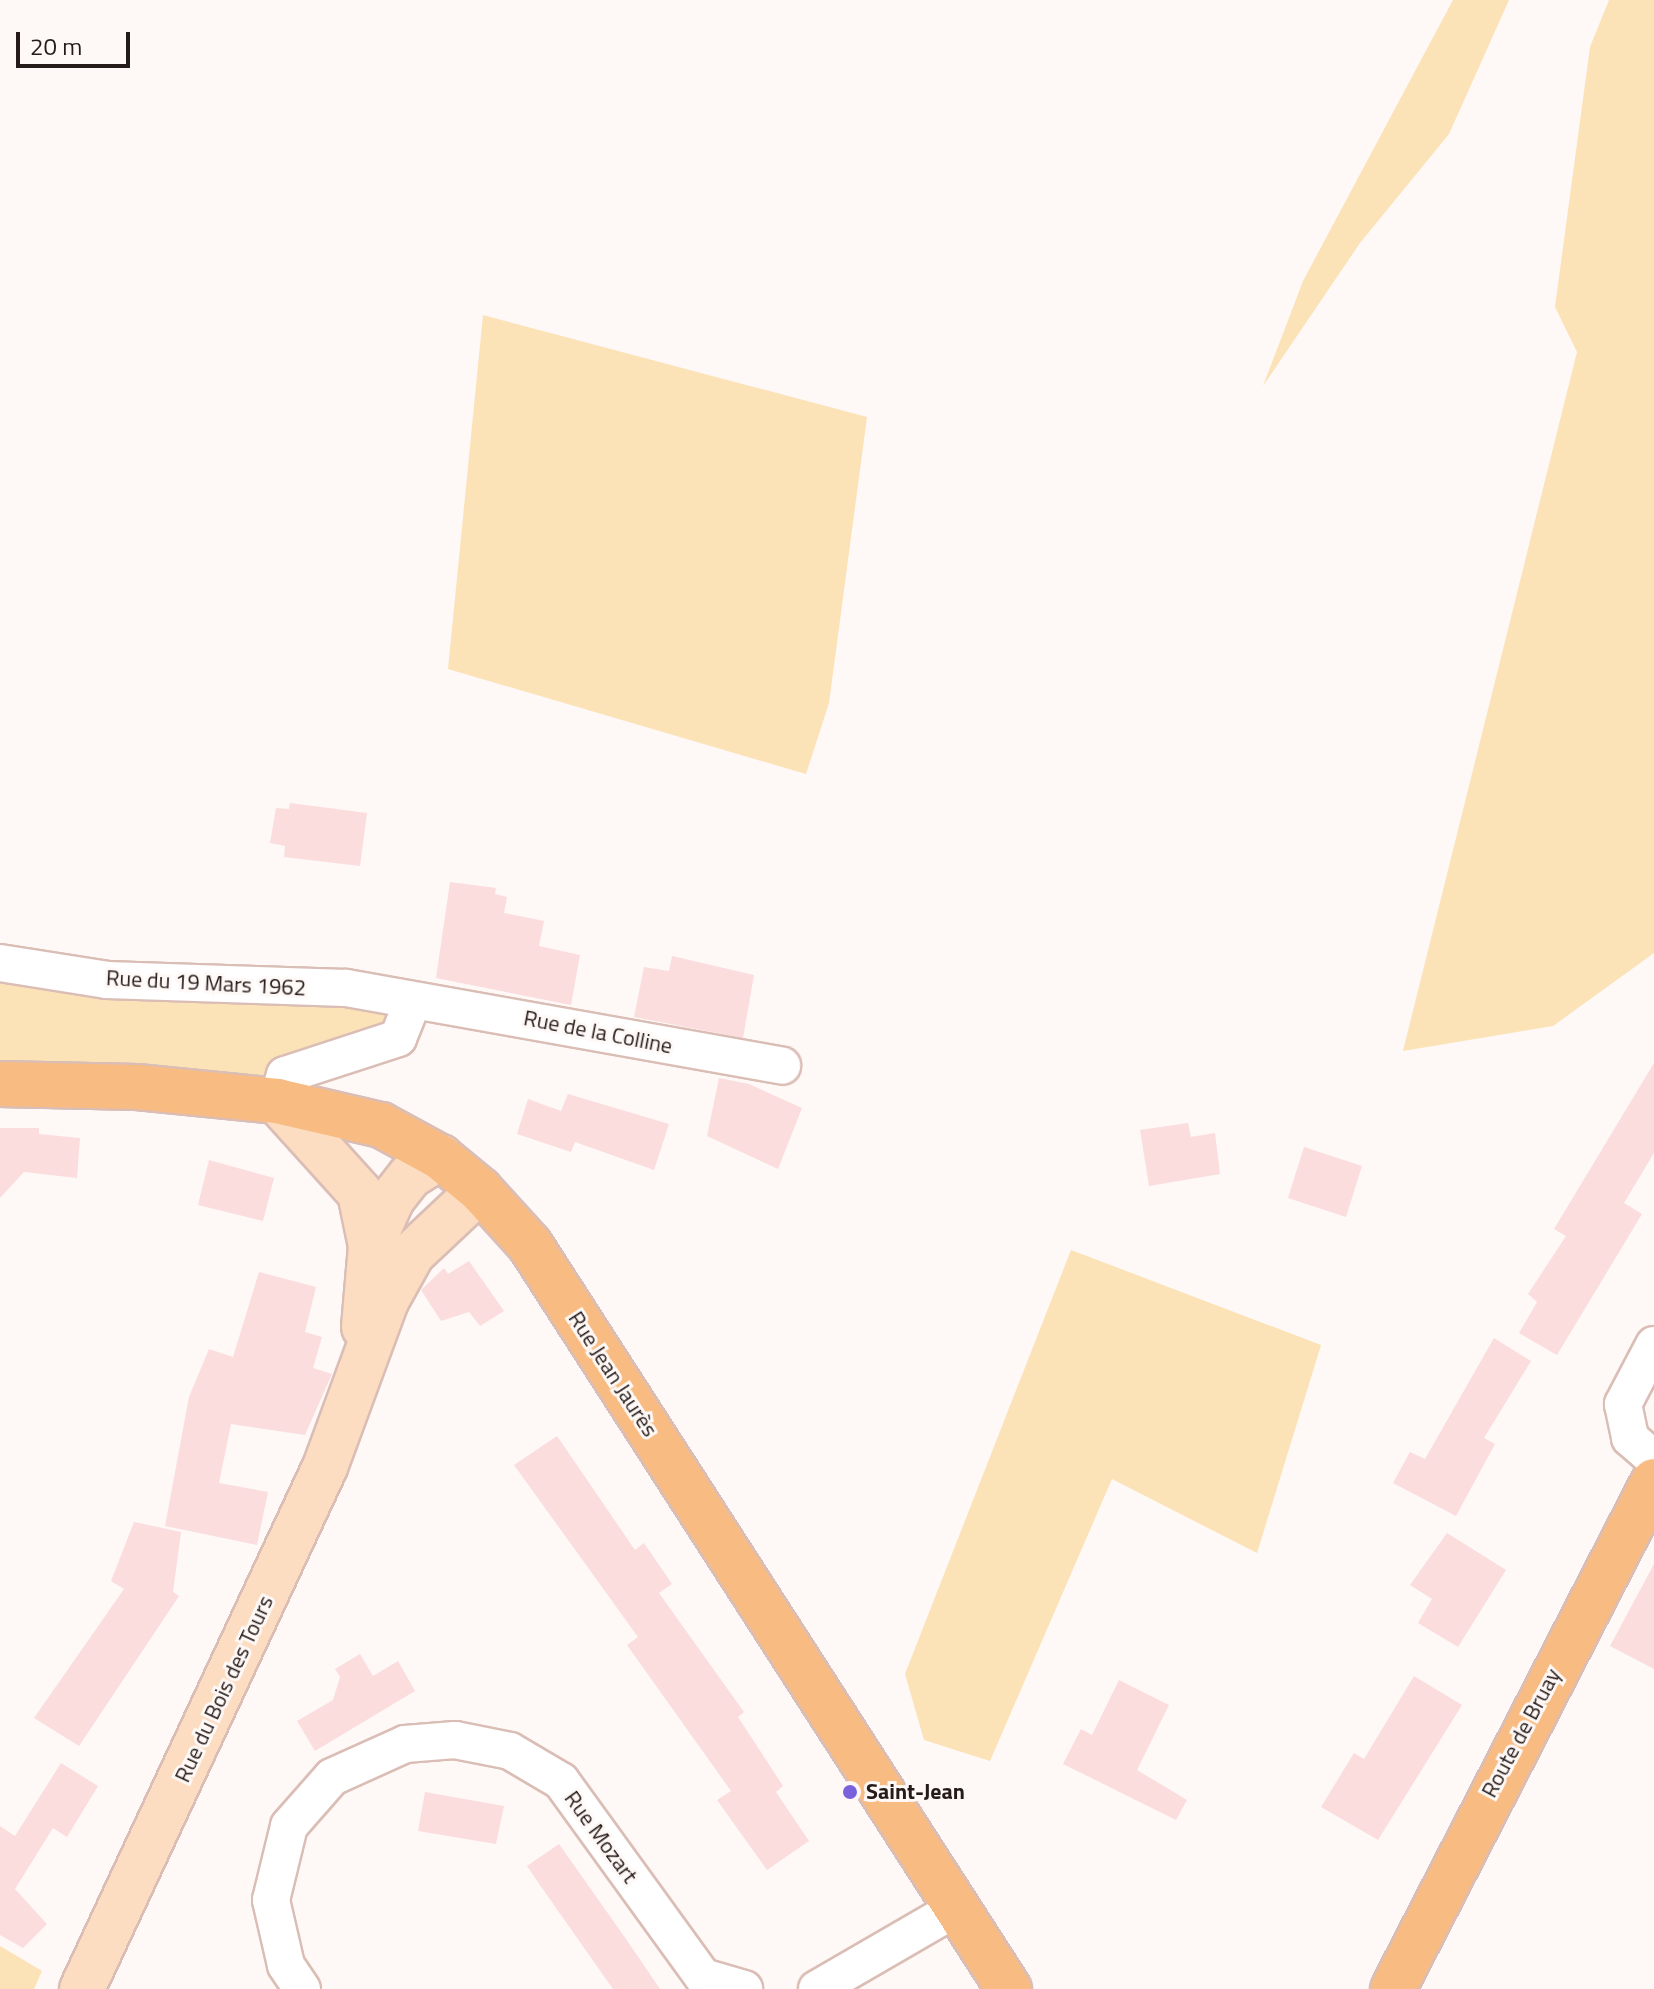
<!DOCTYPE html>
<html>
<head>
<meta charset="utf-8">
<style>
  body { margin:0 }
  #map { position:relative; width:1654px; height:1989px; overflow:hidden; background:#fef8f6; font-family:"Titillium Web",sans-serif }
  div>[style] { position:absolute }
  .green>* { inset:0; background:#fce2b7 }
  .building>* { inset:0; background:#fbddde }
  .roads { filter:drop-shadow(2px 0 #dabeb6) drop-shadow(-2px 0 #dabeb6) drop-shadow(0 2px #dabeb6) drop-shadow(0 -2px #dabeb6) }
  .street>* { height:36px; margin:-18px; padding:0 18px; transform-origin:18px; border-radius:18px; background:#fff }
  .secondary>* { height:44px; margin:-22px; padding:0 22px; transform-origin:22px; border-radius:22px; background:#fcddc1 }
  .primary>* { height:44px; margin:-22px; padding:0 22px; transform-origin:22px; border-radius:22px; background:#f8bc83 }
  .dots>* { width:22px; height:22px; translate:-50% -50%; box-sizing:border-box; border:4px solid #fef8f6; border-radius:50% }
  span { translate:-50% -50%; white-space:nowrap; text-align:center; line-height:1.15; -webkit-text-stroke:6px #fef8f6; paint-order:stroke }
  .street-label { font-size:22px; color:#251b18 }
  .poi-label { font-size:22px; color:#251b18; font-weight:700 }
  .left { translate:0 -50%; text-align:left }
  .scale { position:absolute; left:16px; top:32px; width:114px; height:36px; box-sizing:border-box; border:4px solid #251b18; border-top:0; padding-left:10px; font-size:24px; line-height:28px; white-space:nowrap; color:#251b18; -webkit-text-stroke:6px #fef8f6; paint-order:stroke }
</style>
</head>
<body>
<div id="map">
  <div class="green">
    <div style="clip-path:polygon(1453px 0,1509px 0,1449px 134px,1360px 243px,1263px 386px,1303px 281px)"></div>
    <div style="clip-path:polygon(1609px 0,1654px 0,1654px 953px,1553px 1026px,1403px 1051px,1577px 352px,1555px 307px,1590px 47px)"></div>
    <div style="clip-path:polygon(483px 315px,867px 417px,829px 703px,806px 774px,448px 669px)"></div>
    <div style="clip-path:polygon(0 963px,413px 1001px,398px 1038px,277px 1101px,0 1084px)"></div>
    <div style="clip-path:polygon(1071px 1250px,1321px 1345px,1257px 1553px,1112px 1479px,990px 1761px,924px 1740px,905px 1674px)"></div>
    <div style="clip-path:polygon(0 1946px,42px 1971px,34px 1989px,0 1989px)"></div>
  </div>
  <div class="building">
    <div style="clip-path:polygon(290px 803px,367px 813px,360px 866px,284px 857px,285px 846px,270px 843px,276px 808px,289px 809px)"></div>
    <div style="clip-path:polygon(450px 882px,496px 888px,495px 894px,507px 897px,504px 913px,544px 921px,539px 946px,580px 955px,571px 1005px,436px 978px)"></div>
    <div style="clip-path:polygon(672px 956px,754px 975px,743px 1038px,634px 1017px,644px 967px,669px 971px)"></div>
    <div style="clip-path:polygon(1654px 1063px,1654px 1153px,1624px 1203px,1642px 1214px,1557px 1355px,1519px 1333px,1537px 1302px,1528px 1294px,1566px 1236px,1554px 1229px)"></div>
    <div style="clip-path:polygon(719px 1078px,749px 1084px,802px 1108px,778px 1169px,707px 1136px)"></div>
    <div style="clip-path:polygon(568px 1094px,669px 1124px,654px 1170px,575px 1142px,571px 1152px,517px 1134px,528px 1099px,561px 1111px)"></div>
    <div style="clip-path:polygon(1188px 1123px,1191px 1137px,1215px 1133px,1220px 1174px,1149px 1186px,1140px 1130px)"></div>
    <div style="clip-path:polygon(0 1128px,39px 1128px,39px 1134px,80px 1138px,77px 1178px,24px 1172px,0 1198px)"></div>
    <div style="clip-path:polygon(1304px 1147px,1362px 1166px,1346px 1217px,1288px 1198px)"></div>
    <div style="clip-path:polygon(209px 1160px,274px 1178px,263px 1221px,198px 1205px)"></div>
    <div style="clip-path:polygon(469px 1261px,504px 1311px,480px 1326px,469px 1312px,441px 1321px,421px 1290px,444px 1268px,448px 1274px)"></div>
    <div style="clip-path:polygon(259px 1272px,316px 1287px,305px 1332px,322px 1337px,313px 1368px,332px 1374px,305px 1435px,231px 1424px,219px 1483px,268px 1492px,257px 1545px,165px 1526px,189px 1397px,209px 1349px,233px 1357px)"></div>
    <div style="clip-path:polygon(1494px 1338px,1531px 1361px,1484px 1438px,1495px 1444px,1456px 1516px,1393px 1483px,1410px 1452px,1425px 1459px)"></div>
    <div style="clip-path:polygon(557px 1436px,635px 1550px,644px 1543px,672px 1584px,659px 1593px,744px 1712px,738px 1717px,783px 1786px,776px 1792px,809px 1841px,767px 1870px,717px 1800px,731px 1791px,627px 1645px,638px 1637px,514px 1465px)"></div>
    <div style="clip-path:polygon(134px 1522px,181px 1532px,173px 1592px,179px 1596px,79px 1746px,34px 1718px,124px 1589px,111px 1581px)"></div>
    <div style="clip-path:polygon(1447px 1533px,1506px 1570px,1458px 1647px,1418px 1623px,1432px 1599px,1410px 1585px)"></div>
    <div style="clip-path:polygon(1654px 1564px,1654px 1669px,1610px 1646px)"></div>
    <div style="clip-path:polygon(360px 1654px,373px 1676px,398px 1661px,415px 1691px,315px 1751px,297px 1721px,333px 1700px,340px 1677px,335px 1669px)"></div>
    <div style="clip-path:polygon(1414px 1676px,1462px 1705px,1378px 1840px,1321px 1807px,1354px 1753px,1364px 1759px)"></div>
    <div style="clip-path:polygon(1119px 1680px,1169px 1705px,1137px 1770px,1187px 1800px,1176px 1820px,1063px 1764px,1081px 1729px,1092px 1735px)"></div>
    <div style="clip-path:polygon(61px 1763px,98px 1786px,67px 1837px,53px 1828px,15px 1889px,47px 1924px,23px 1948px,0 1935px,0 1826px,15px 1836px)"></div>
    <div style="clip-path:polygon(425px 1792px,504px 1806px,496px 1844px,418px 1831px)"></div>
    <div style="clip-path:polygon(559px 1844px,626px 1939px,660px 1989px,613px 1989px,542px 1888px,527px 1866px)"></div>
  </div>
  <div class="roads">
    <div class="street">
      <div style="left:0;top:963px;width:108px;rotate:9deg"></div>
      <div style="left:107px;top:980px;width:239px;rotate:1.9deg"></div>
      <div style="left:346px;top:988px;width:443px;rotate:10.1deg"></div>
      <div style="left:277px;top:1101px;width:27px;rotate:-73deg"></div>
      <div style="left:285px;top:1075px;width:119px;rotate:-18.1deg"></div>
      <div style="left:398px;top:1038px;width:40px;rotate:-68deg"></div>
      <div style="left:1654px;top:1345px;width:67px;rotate:117.7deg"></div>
      <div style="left:1623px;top:1404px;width:35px;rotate:78deg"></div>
      <div style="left:1630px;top:1438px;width:32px;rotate:41deg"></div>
      <div style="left:302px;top:1989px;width:29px;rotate:-124deg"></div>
      <div style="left:286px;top:1965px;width:67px;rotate:-103deg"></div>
      <div style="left:271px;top:1900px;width:76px;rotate:-76.3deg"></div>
      <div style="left:289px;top:1826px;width:65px;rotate:-48.7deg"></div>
      <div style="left:332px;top:1777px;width:80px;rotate:-24.3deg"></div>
      <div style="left:405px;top:1744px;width:50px;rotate:-4.6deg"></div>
      <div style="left:455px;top:1740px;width:56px;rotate:11.3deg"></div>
      <div style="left:510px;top:1751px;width:59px;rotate:30.5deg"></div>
      <div style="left:561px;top:1781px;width:242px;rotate:54.1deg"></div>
      <div style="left:703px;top:1977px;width:43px;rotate:16.3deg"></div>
      <div style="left:817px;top:1989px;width:162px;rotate:-30.1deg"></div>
    </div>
    <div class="secondary">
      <div style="left:277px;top:1101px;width:124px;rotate:47.9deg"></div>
      <div style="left:360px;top:1193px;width:54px;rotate:78.3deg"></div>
      <div style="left:364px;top:1327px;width:81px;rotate:-85.1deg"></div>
      <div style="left:371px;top:1246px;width:51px;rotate:-65.9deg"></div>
      <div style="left:392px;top:1199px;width:29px;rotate:-52deg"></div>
      <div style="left:410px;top:1176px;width:36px;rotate:-32deg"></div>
      <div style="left:82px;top:1989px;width:576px;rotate:-65.04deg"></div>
      <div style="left:325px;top:1467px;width:177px;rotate:-69.8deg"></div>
      <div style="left:386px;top:1301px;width:54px;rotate:-61deg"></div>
      <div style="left:412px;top:1254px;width:93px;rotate:-43.3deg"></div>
    </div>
    <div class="primary">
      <div style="left:0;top:1084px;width:137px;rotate:1.3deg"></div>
      <div style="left:137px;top:1087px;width:141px;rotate:5.7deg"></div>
      <div style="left:277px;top:1101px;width:107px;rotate:13deg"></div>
      <div style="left:381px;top:1125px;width:67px;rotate:28.5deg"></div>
      <div style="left:440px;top:1157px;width:52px;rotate:39.5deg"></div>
      <div style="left:480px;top:1190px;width:74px;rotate:47.7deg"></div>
      <div style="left:530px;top:1245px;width:885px;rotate:57.23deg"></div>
      <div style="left:1393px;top:1989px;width:571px;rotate:-62.81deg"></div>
    </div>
  </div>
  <div class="dots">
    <div style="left:850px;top:1792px;background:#7962dc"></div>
  </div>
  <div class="street-label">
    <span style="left:206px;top:983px;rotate:3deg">Rue du 19 Mars 1962</span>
    <span style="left:598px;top:1032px;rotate:11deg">Rue de la Colline</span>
    <span style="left:613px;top:1374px;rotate:57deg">Rue Jean Jaurès</span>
    <span style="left:224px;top:1689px;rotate:-65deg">Rue du Bois des Tours</span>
    <span style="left:1521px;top:1733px;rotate:-62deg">Route de Bruay</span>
    <span style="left:601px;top:1837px;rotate:54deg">Rue Mozart</span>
  </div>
  <div class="poi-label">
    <span class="left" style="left:866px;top:1792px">Saint-Jean</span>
  </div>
  <div class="scale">20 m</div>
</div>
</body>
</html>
